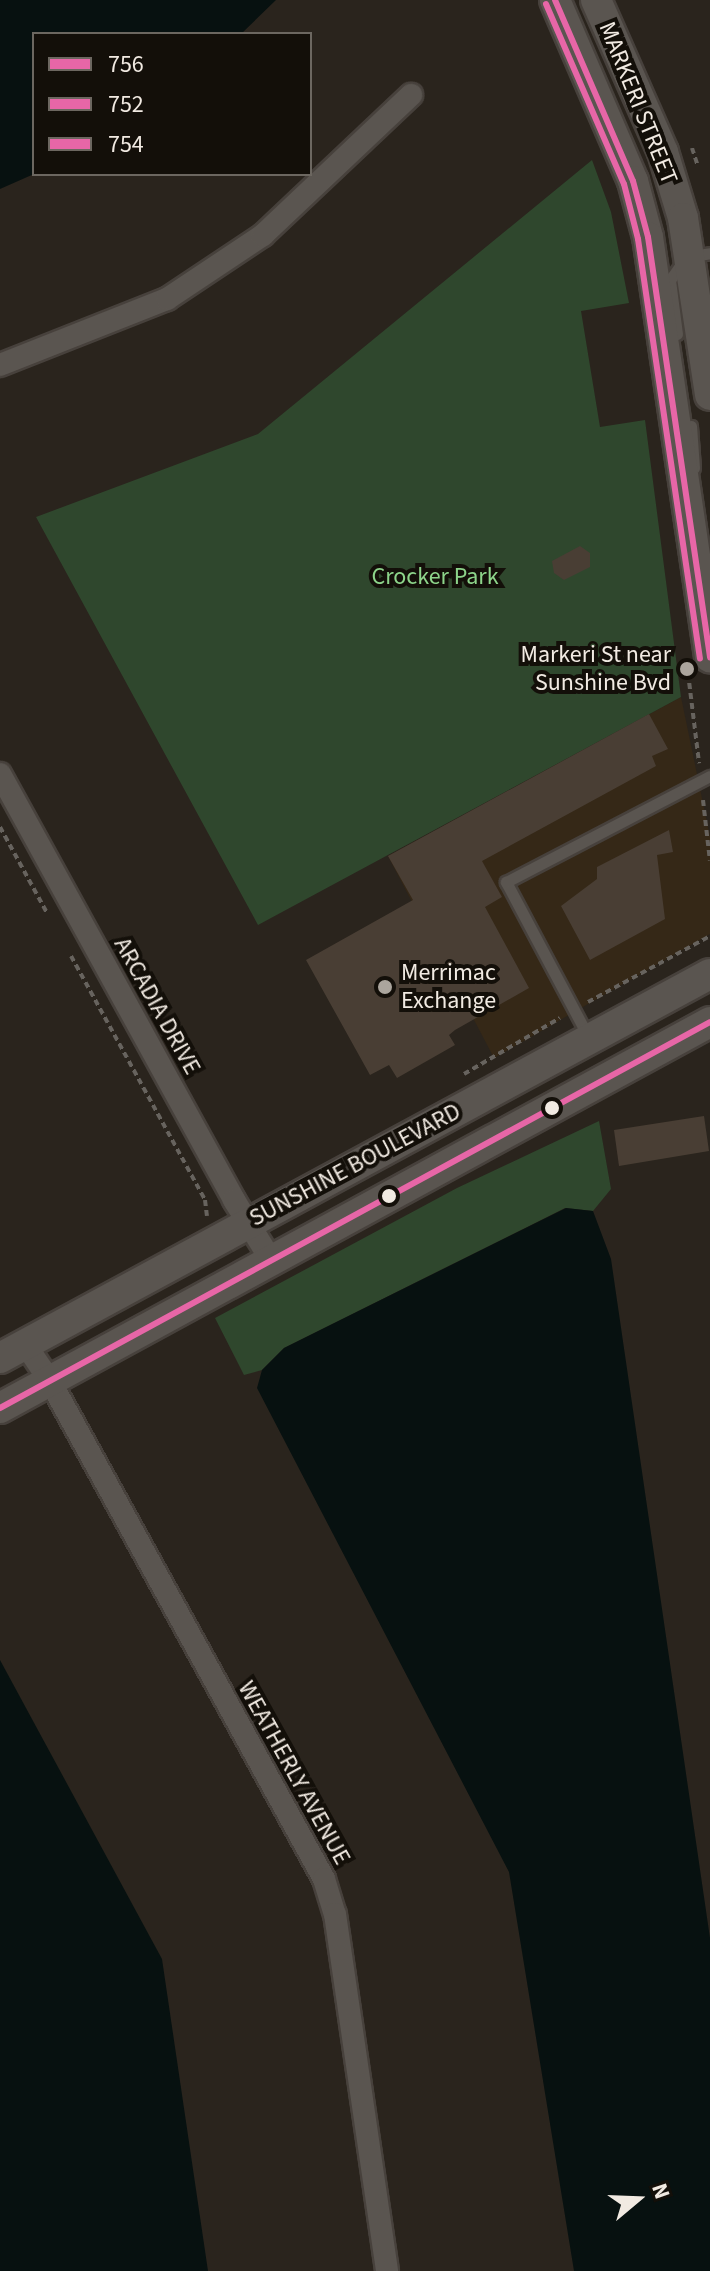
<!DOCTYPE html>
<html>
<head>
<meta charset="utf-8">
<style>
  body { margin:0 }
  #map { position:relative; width:710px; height:2271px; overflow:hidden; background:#2a241d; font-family:"Source Sans 3",sans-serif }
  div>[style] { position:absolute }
  .built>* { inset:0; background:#352817 }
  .green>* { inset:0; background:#2f472d }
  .water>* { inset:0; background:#071110 }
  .building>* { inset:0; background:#493e34 }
  .path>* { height:4px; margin-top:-2px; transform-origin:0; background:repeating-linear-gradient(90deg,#67635e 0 6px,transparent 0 10px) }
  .roads { filter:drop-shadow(2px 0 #47413c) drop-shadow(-2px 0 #47413c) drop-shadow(0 2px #47413c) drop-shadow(0 -2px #47413c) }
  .service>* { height:11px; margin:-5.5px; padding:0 5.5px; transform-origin:5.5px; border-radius:5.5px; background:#5a5550 }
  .minor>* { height:22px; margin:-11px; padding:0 11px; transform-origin:11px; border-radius:11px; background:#5a5550 }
  .secondary>* { height:30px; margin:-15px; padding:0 15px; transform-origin:15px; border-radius:15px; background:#5a5550 }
  .bus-1>* { height:6px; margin:-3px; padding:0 3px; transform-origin:3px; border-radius:3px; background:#e766a7 }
  .bus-2>* { height:6px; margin:-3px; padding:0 3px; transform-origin:3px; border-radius:3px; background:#e766a7 }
  .bus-3>* { height:6px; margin:-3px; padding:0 3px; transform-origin:3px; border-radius:3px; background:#e766a7 }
  .dots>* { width:22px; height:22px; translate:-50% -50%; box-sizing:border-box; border:4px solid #130f09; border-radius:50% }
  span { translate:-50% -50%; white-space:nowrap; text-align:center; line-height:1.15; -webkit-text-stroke:8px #130f09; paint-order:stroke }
  .street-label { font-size:24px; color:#f1eae2 }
  .park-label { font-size:24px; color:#8dd48a }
  .poi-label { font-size:24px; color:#f1eae2 }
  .right { translate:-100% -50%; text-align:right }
  .left { translate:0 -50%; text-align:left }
  .legend { position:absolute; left:32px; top:32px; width:280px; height:144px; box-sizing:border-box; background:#130f09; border:2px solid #6c6760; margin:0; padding:10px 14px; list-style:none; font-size:24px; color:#f1eae2 }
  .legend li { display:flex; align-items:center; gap:16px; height:40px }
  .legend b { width:40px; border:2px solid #6c6760 }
  .north { position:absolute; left:598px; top:2159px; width:80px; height:80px; -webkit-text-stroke:6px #130f09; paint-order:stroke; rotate:71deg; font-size:22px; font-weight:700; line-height:32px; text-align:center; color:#f1eae2 }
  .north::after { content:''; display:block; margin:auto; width:28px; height:36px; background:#f1eae2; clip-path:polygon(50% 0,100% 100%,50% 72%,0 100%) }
</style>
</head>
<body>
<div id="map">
  <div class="built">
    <div style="clip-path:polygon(681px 697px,710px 837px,710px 934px,494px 1058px,388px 856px)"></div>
  </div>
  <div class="green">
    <div style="clip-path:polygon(592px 160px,611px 212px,629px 303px,581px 311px,600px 427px,645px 420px,681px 697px,258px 925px,36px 517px,258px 434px)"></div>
    <div style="clip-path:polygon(599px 1121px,611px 1189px,593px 1211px,565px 1208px,284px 1348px,262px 1370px,244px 1375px,215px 1318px,457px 1188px)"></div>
  </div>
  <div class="water">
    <div style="clip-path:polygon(0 0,276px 0,241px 34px,34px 34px,34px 174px,0 189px)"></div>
    <div style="clip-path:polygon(566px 1208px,593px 1211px,611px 1259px,710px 1938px,710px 2271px,574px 2271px,509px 1872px,257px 1388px,262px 1370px,284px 1348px)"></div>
    <div style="clip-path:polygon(0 1660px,162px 1959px,208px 2271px,0 2271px)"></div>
  </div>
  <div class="building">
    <div style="clip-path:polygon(580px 546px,590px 553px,590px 567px,564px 580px,554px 573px,552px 561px)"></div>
    <div style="clip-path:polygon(649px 714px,668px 749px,652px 756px,656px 766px,482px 861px,502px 897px,485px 907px,529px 988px,455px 1030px,449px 1035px,455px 1045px,397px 1078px,389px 1065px,370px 1075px,306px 960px,413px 900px,388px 856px)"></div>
    <div style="clip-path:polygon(669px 830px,673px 852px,657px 855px,665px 919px,590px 960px,561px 906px,597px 879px,597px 867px)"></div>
    <div style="clip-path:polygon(704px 1116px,709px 1151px,619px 1166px,614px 1130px)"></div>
  </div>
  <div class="path">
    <div style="left:692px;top:148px;width:19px;rotate:72deg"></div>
    <div style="left:688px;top:673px;width:91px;rotate:83deg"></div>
    <div style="left:703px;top:800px;width:61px;rotate:83.5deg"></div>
    <div style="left:0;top:827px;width:98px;rotate:61.3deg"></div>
    <div style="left:71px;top:956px;width:278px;rotate:61.2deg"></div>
    <div style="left:205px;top:1200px;width:16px;rotate:83deg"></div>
    <div style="left:588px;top:1002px;width:139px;rotate:-28.4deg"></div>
    <div style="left:464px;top:1074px;width:111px;rotate:-30.3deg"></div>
  </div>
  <div class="roads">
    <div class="service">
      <div style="left:677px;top:334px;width:54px;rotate:-97.4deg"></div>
      <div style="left:670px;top:280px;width:28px;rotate:-55deg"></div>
      <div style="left:686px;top:257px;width:24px;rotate:-9deg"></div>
      <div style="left:691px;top:426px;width:42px;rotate:85.9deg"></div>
      <div style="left:589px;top:1038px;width:177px;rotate:-118deg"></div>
      <div style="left:506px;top:882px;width:230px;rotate:-27.5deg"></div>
    </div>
    <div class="minor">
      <div style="left:0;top:365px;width:180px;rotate:-21.6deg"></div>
      <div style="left:167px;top:299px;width:115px;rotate:-33.7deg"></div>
      <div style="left:263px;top:235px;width:204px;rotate:-43.4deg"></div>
      <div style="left:0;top:774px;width:486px;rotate:61.2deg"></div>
      <div style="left:234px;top:1200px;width:70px;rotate:58.3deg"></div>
      <div style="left:25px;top:1344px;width:45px;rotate:56deg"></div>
      <div style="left:50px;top:1381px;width:568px;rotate:61.18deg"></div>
      <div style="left:324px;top:1879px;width:37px;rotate:73deg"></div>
      <div style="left:335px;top:1914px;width:361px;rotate:81.7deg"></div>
    </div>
    <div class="secondary">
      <div style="left:555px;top:0;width:197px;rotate:66.7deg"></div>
      <div style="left:633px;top:181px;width:58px;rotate:75deg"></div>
      <div style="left:648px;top:237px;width:425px;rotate:81.6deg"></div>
      <div style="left:596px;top:0;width:166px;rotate:66.2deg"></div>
      <div style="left:663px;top:152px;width:69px;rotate:73.1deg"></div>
      <div style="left:683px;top:218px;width:179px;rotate:81.3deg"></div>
      <div style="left:0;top:1358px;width:807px;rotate:-28.41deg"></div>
      <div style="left:0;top:1408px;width:808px;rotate:-28.53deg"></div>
    </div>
  </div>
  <div class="bus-1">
    <div style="left:0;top:1408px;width:808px;rotate:-28.53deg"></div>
  </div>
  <div class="bus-2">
    <div style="left:555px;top:0;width:197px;rotate:66.7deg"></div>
    <div style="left:633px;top:181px;width:58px;rotate:75deg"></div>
    <div style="left:648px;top:237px;width:425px;rotate:81.6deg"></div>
  </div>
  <div class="bus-3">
    <div style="left:546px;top:4px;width:196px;rotate:66.6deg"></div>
    <div style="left:624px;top:184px;width:57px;rotate:75.7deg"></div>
    <div style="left:638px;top:239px;width:424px;rotate:81.6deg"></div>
  </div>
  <div class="dots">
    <div style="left:687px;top:669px;background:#aba59d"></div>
    <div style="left:385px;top:987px;background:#aba59d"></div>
    <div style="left:552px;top:1108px;background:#f1eae2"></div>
    <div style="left:389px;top:1196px;background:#f1eae2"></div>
  </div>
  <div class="street-label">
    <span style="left:638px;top:103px;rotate:68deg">MARKERI STREET</span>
    <span style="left:157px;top:1006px;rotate:61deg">ARCADIA DRIVE</span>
    <span style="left:355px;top:1165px;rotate:-28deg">SUNSHINE BOULEVARD</span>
    <span style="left:294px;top:1773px;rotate:61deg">WEATHERLY AVENUE</span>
  </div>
  <div class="park-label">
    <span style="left:435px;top:577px">Crocker Park</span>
  </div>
  <div class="poi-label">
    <span class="right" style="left:671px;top:669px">Markeri St near<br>Sunshine Bvd</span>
    <span class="left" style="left:401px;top:987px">Merrimac<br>Exchange</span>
  </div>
  <ul class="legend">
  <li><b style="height:10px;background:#e766a7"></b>756</li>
  <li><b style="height:10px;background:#e766a7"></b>752</li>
  <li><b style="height:10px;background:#e766a7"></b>754</li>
  </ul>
  <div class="north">N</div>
</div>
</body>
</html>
